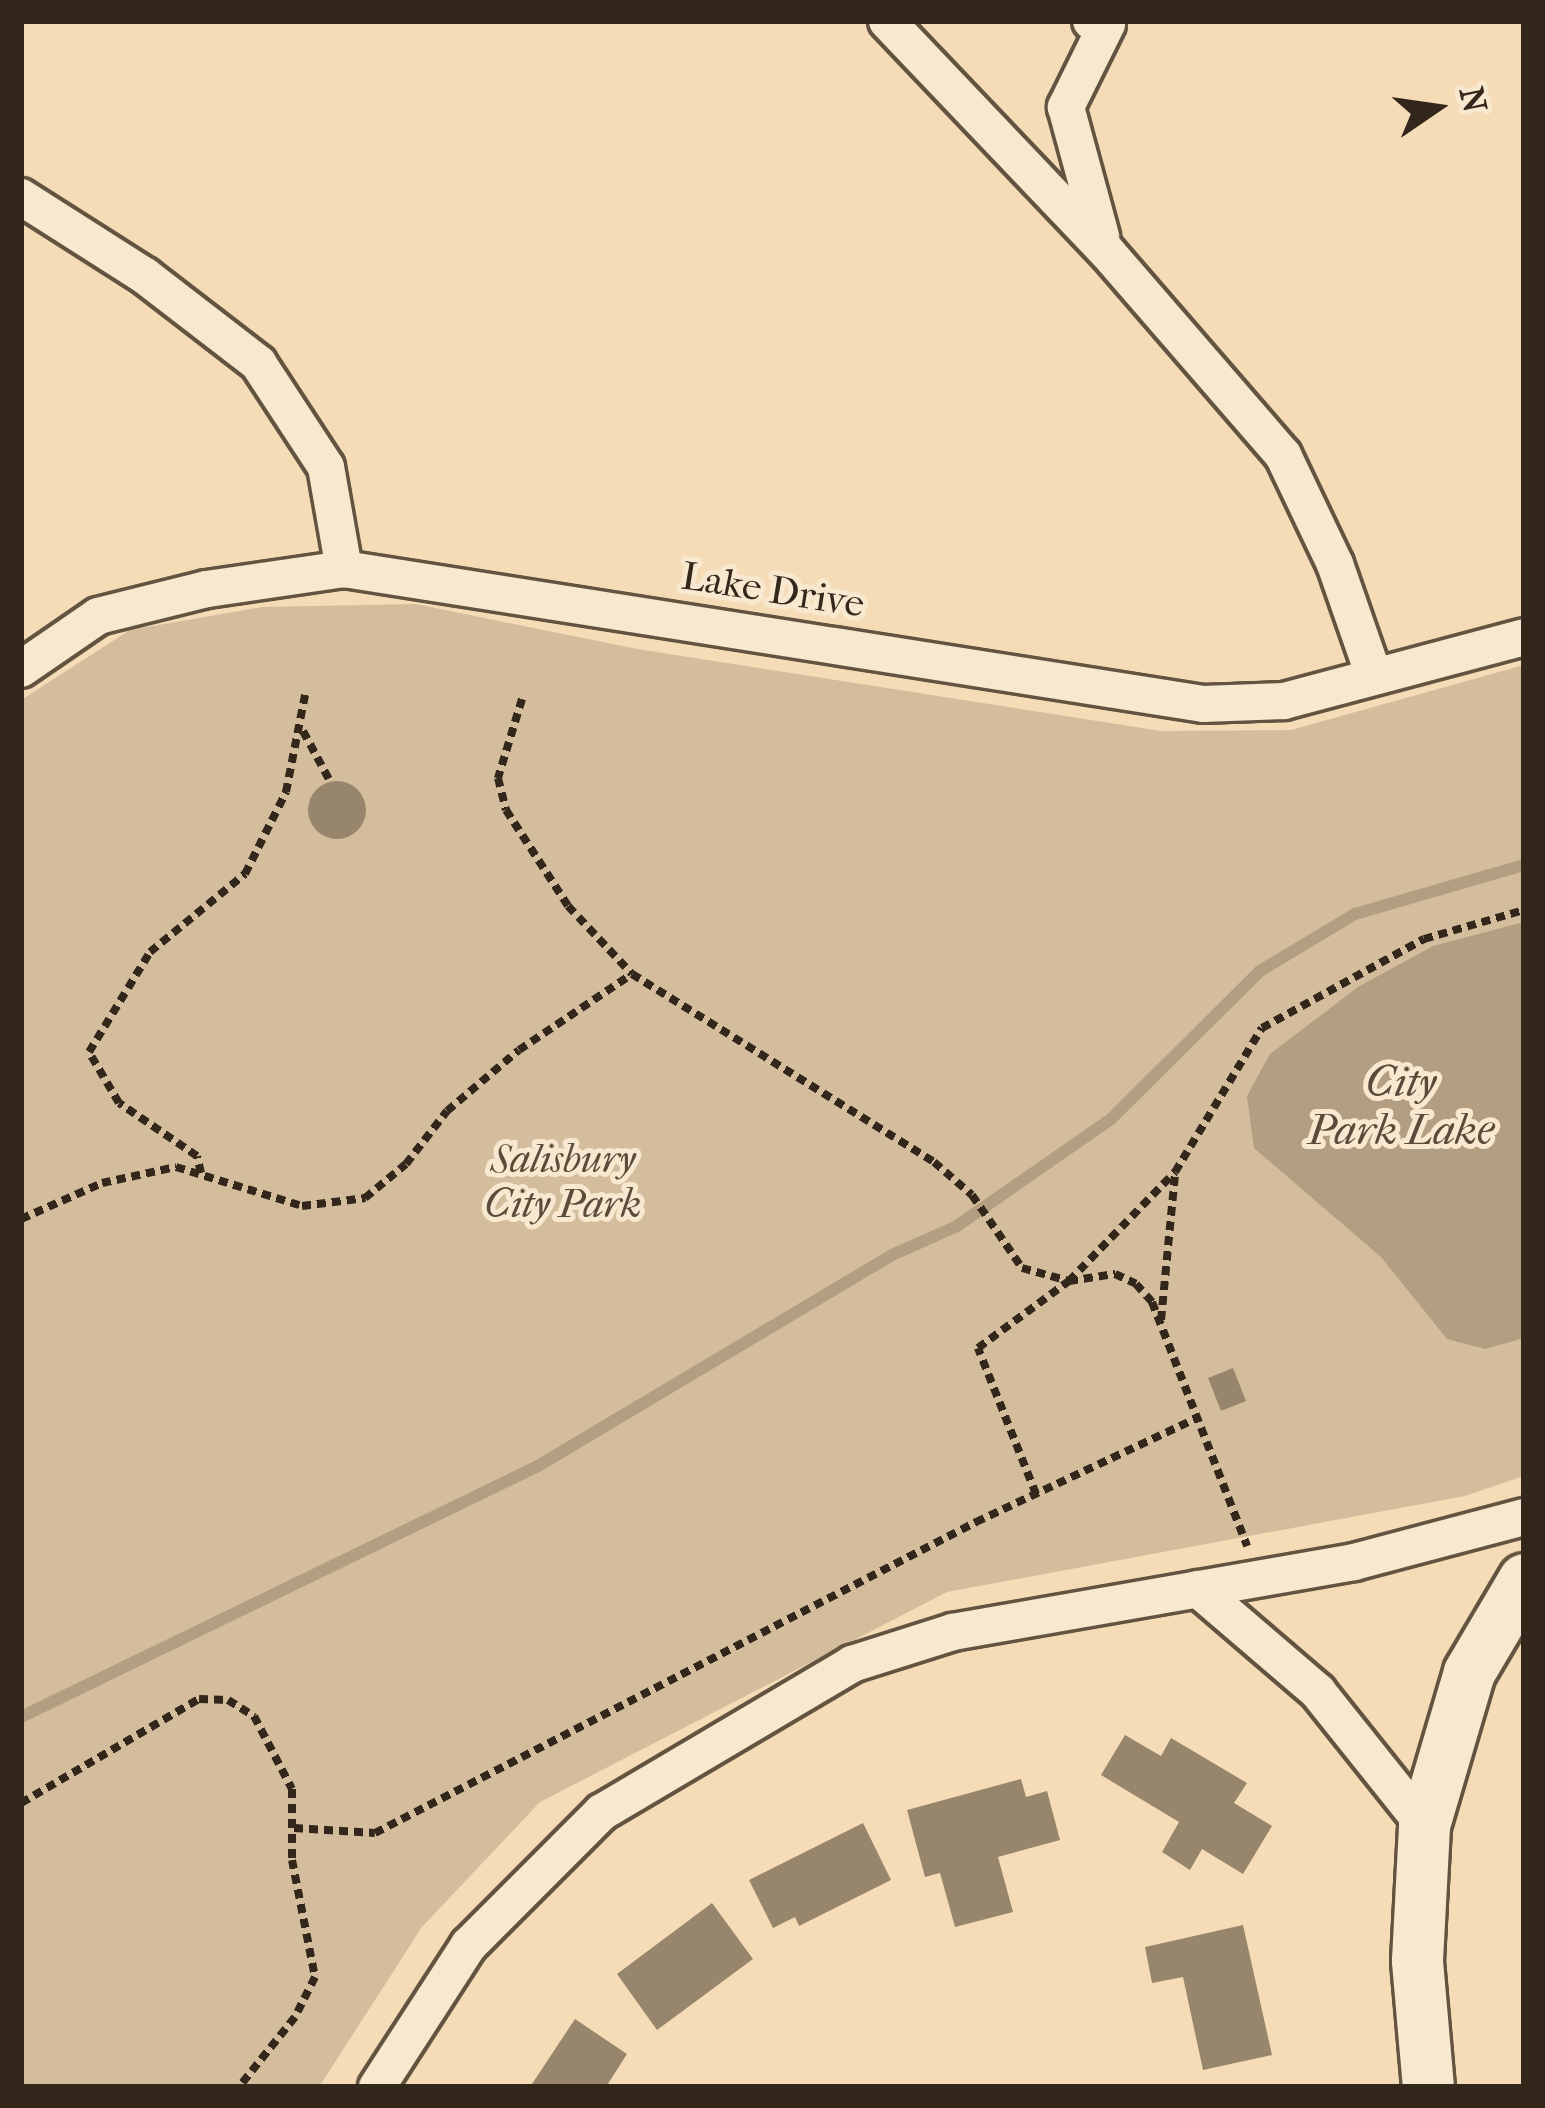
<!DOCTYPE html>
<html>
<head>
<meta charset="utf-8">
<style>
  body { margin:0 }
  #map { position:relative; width:1545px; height:2108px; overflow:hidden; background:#f5dcb7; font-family:"IM FELL French Canon",serif }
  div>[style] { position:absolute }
  .green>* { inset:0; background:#d4bd9c }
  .water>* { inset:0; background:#b39e82 }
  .stream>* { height:12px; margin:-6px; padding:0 6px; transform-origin:6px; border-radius:6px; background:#b39e82 }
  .building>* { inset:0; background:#97856c }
  .round { border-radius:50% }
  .path>* { height:8px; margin-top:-4px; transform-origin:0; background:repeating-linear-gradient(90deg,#32271a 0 9px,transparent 0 15px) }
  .roads { filter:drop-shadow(3px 0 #635441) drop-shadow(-3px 0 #635441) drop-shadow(0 3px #635441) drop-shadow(0 -3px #635441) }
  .street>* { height:36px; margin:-18px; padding:0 18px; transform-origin:18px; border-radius:18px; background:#f8e8d0 }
  .secondary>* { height:51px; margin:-25.5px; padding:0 25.5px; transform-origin:25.5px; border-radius:25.5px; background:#f8e8d0 }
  span { translate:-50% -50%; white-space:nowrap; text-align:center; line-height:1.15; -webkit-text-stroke:10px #f8e8d0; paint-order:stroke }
  .street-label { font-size:39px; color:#32271a }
  .park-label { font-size:39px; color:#5a4c3a; font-style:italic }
  .water-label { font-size:42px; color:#594b39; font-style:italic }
  .frame { position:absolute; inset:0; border:24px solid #32271a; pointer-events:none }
  .north { position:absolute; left:1377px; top:48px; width:120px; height:120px; -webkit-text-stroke:9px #f8e8d0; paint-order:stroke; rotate:77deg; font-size:33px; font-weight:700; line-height:48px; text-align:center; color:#32271a }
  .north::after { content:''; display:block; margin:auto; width:42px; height:54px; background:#32271a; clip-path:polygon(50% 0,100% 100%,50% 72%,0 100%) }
</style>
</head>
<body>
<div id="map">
  <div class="green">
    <div style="clip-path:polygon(416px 604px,637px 649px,1161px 731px,1291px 730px,1524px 665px,1524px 1476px,1465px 1496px,947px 1592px,540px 1802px,422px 1927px,319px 2087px,21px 2087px,21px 700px,130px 630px,262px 607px)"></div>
  </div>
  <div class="water">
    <div style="clip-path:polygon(1524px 922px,1524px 1338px,1485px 1349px,1447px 1339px,1381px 1257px,1254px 1148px,1247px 1096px,1270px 1054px,1358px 987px,1433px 946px)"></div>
  </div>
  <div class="stream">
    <div style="left:21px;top:1717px;width:575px;rotate:-25.9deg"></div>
    <div style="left:538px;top:1466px;width:412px;rotate:-30.8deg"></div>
    <div style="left:892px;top:1255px;width:71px;rotate:-24deg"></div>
    <div style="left:957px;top:1226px;width:188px;rotate:-34.8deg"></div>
    <div style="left:1111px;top:1119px;width:210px;rotate:-44.8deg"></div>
    <div style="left:1260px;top:971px;width:111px;rotate:-31deg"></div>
    <div style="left:1355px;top:914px;width:176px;rotate:-16.2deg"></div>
  </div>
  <div class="building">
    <div class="round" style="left:308px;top:781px;width:58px;height:58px"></div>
    <div style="clip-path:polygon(1233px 1368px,1246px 1401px,1221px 1411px,1208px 1378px)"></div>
    <div style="clip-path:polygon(1125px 1735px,1161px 1756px,1171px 1738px,1247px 1783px,1234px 1803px,1272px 1826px,1243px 1874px,1202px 1849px,1190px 1870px,1162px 1852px,1179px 1822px,1101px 1775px)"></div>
    <div style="clip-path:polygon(1021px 1779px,1026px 1797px,1047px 1791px,1060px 1840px,998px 1857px,1013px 1912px,955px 1927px,940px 1873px,925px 1877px,907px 1810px)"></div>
    <div style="clip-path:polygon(863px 1823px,891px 1880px,799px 1926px,795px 1917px,773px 1928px,749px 1880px)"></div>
    <div style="clip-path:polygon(712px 1903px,753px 1959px,657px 2030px,617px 1974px)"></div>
    <div style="clip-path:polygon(1243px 1925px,1272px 2055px,1203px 2070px,1183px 1977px,1152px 1983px,1145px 1947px)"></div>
    <div style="clip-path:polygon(575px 2019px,627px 2054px,606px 2087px,530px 2087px)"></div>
  </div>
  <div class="path">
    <div style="left:522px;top:699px;width:83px;rotate:106.9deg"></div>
    <div style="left:498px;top:778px;width:33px;rotate:76deg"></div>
    <div style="left:506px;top:810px;width:114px;rotate:57.1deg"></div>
    <div style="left:568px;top:906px;width:93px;rotate:46.7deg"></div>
    <div style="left:632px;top:974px;width:356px;rotate:31.9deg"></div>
    <div style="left:934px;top:1162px;width:50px;rotate:41deg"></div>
    <div style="left:972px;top:1195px;width:88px;rotate:55.6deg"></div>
    <div style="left:1022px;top:1268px;width:49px;rotate:15.5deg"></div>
    <div style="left:1069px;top:1281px;width:47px;rotate:-8.7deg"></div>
    <div style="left:1115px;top:1274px;width:23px;rotate:25deg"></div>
    <div style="left:1136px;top:1284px;width:24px;rotate:48deg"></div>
    <div style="left:1152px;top:1302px;width:262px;rotate:68.7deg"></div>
    <div style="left:303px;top:731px;width:59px;rotate:61.7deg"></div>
    <div style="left:201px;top:1173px;width:17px;rotate:-103deg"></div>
    <div style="left:197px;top:1156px;width:94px;rotate:-145.8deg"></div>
    <div style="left:119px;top:1103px;width:59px;rotate:-120.5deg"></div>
    <div style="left:89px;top:1052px;width:117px;rotate:-58.6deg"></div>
    <div style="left:150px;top:952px;width:123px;rotate:-39.4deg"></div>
    <div style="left:245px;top:874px;width:92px;rotate:-63.4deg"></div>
    <div style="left:286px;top:792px;width:99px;rotate:-78.9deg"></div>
    <div style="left:21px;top:1219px;width:89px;rotate:-24deg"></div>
    <div style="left:102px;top:1183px;width:76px;rotate:-12.2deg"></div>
    <div style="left:176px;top:1167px;width:132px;rotate:17.2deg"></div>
    <div style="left:302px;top:1206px;width:64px;rotate:-7.2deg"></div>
    <div style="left:365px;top:1198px;width:53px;rotate:-39.7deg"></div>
    <div style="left:406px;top:1164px;width:67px;rotate:-52.3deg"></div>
    <div style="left:447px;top:1111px;width:94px;rotate:-40.3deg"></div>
    <div style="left:519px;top:1050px;width:136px;rotate:-33.9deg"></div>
    <div style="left:1161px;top:1320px;width:147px;rotate:-84.5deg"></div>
    <div style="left:1036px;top:1494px;width:157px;rotate:-111.7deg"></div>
    <div style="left:978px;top:1348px;width:113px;rotate:-36.4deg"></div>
    <div style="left:1069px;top:1281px;width:152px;rotate:-45.8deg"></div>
    <div style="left:1175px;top:1172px;width:168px;rotate:-58.9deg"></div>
    <div style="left:1262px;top:1028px;width:185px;rotate:-28.8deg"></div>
    <div style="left:1424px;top:939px;width:104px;rotate:-16.2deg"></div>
    <div style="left:21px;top:1803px;width:206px;rotate:-30.3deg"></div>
    <div style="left:199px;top:1699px;width:29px;rotate:2deg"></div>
    <div style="left:228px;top:1700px;width:31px;rotate:32deg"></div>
    <div style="left:254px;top:1716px;width:82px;rotate:62.5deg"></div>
    <div style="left:292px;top:1789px;width:71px;rotate:90deg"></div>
    <div style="left:292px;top:1860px;width:119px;rotate:78.9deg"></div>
    <div style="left:315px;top:1977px;width:45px;rotate:116.6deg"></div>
    <div style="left:295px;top:2017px;width:90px;rotate:128.7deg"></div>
    <div style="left:294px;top:1828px;width:81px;rotate:3.5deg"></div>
    <div style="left:375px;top:1833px;width:677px;rotate:-27.36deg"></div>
    <div style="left:976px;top:1522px;width:244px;rotate:-25.2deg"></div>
  </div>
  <div class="roads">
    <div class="street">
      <div style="left:887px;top:21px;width:320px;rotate:46.4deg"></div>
      <div style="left:1108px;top:253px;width:267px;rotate:49.1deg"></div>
      <div style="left:1283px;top:455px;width:121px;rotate:64.5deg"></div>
      <div style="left:1335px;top:564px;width:119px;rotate:70.8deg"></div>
      <div style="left:1091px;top:21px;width:16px;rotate:11deg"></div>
      <div style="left:1107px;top:24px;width:93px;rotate:116.3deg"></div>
      <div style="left:1066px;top:107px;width:134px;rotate:74.8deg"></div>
      <div style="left:21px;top:197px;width:147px;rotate:32.5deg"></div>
      <div style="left:145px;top:276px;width:143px;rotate:37.6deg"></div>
      <div style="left:258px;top:363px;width:124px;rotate:56.8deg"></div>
      <div style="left:326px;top:467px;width:104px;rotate:80deg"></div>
      <div style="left:21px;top:669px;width:93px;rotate:-34.5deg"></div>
      <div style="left:98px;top:616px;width:112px;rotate:-13.9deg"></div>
      <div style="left:207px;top:589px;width:138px;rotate:-8.3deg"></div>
      <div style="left:344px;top:569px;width:870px;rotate:8.93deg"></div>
      <div style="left:1203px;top:704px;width:81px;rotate:-2.1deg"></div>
      <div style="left:1284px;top:701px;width:248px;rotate:-14.9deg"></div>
      <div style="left:1198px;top:1589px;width:158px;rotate:40.6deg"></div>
      <div style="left:1318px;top:1692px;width:170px;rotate:51.4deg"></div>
      <div style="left:377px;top:2087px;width:169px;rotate:-57.1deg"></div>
      <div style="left:469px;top:1945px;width:188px;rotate:-45deg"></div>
      <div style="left:602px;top:1812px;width:291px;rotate:-30.6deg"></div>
      <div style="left:852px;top:1664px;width:106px;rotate:-17.6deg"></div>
      <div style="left:953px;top:1632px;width:407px;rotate:-9.9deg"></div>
      <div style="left:1354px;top:1562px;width:176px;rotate:-14.8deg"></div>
    </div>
    <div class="secondary">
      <div style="left:1428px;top:2087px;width:127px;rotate:-95deg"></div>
      <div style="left:1417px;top:1960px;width:135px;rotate:-87deg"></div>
      <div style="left:1424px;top:1825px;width:159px;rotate:-73.6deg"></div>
      <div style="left:1469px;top:1672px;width:108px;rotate:-59.4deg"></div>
    </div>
  </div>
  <div class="street-label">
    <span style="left:773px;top:590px;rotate:9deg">Lake Drive</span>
  </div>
  <div class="park-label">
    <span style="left:563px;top:1182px">Salisbury<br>City Park</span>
  </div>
  <div class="water-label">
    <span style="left:1401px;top:1107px">City<br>Park Lake</span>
  </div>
  <div class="frame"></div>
  <div class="north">N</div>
</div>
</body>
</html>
